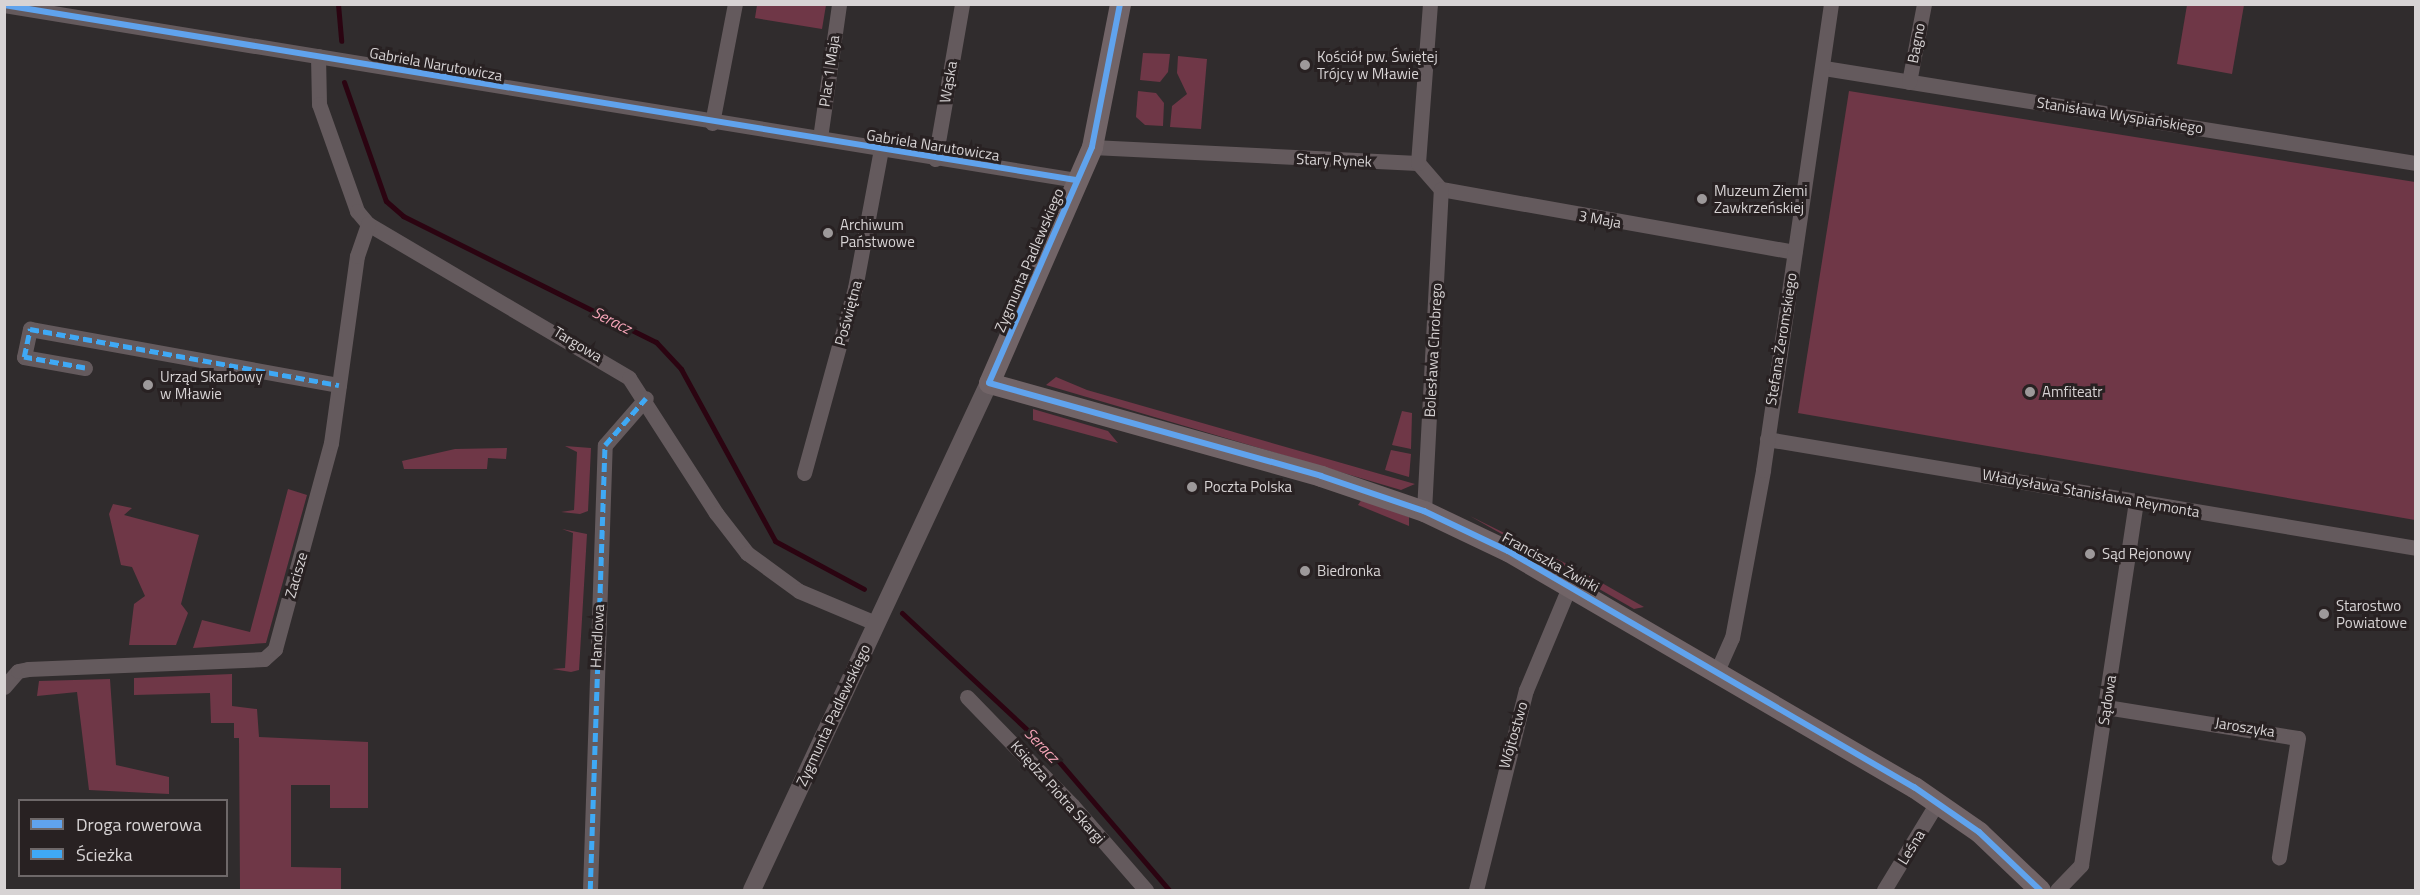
<!DOCTYPE html>
<html>
<head>
<meta charset="utf-8">
<style>
  body { margin:0 }
  #map { position:relative; width:2420px; height:895px; overflow:hidden; background:#302c2d; font-family:"Titillium Web",sans-serif }
  div>[style] { position:absolute }
  .green>* { inset:0; background:#6f3747 }
  .stream>* { height:5px; margin:-2.5px; padding:0 2.5px; transform-origin:2.5px; border-radius:2.5px; background:#2b0411 }
  .minor>* { height:15px; margin:-7.5px; padding:0 7.5px; transform-origin:7.5px; border-radius:7.5px; background:#645a5d }
  .tertiary>* { height:18px; margin:-9px; padding:0 9px; transform-origin:9px; border-radius:9px; background:#645a5d }
  .secondary>* { height:21px; margin:-10.5px; padding:0 10.5px; transform-origin:10.5px; border-radius:10.5px; background:#716467 }
  .quiet>* { height:4.5px; margin-top:-2.25px; transform-origin:0; background:repeating-linear-gradient(90deg,#3fa9f5 0 9px,transparent 0 13.5px) }
  .cycleway>* { height:6px; margin:-3px; padding:0 3px; transform-origin:3px; border-radius:3px; background:#60a3ed }
  .dots>* { width:16px; height:16px; translate:-50% -50%; box-sizing:border-box; border:3px solid #282122; border-radius:50% }
  span { translate:-50% -50%; white-space:nowrap; text-align:center; line-height:1.15; -webkit-text-stroke:6px #282122; paint-order:stroke }
  .street-label { font-size:15px; color:#d7d3d4 }
  .poi-label { font-size:15px; color:#d7d3d4 }
  .left { translate:0 -50%; text-align:left }
  .water-label { font-size:16px; color:#f5a4b7; font-style:italic }
  .frame { position:absolute; inset:0; border:6px solid #d7d3d4; pointer-events:none }
  .legend { position:absolute; left:18px; top:799px; width:210px; height:78px; box-sizing:border-box; background:#282122; border:2px solid #6e6869; margin:0; padding:8px 10px; list-style:none; font-size:18px; color:#d7d3d4 }
  .legend li { display:flex; align-items:center; gap:12px; height:30px }
  .legend b { width:30px; border:2px solid #6e6869 }
</style>
</head>
<body>
<div id="map">
  <div class="green">
    <div style="clip-path:polygon(757px 5px,826px 5px,822px 29px,755px 18px)"></div>
    <div style="clip-path:polygon(2187px 5px,2244px 5px,2232px 74px,2177px 64px)"></div>
    <div style="clip-path:polygon(1143px 53px,1170px 54px,1168px 72px,1160px 82px,1140px 80px)"></div>
    <div style="clip-path:polygon(1178px 56px,1207px 59px,1201px 129px,1170px 127px,1172px 106px,1187px 94px,1177px 73px)"></div>
    <div style="clip-path:polygon(1138px 91px,1156px 93px,1164px 103px,1163px 126px,1145px 125px,1136px 117px)"></div>
    <div style="clip-path:polygon(1849px 91px,2415px 182px,2415px 520px,1798px 413px)"></div>
    <div style="clip-path:polygon(1056px 377px,1087px 390px,1415px 484px,1401px 490px,1046px 385px)"></div>
    <div style="clip-path:polygon(1033px 409px,1108px 431px,1118px 443px,1033px 420px)"></div>
    <div style="clip-path:polygon(1402px 411px,1412px 413px,1411px 449px,1392px 445px)"></div>
    <div style="clip-path:polygon(565px 446px,591px 448px,588px 511px,580px 514px,561px 512px,574px 510px,577px 452px)"></div>
    <div style="clip-path:polygon(507px 448px,506px 459px,488px 458px,487px 469px,404px 469px,402px 461px,455px 449px)"></div>
    <div style="clip-path:polygon(1391px 450px,1411px 454px,1409px 477px,1385px 470px)"></div>
    <div style="clip-path:polygon(288px 489px,307px 495px,266px 643px,193px 648px,202px 620px,250px 632px)"></div>
    <div style="clip-path:polygon(1362px 499px,1409px 517px,1409px 526px,1358px 505px)"></div>
    <div style="clip-path:polygon(113px 504px,132px 508px,124px 515px,199px 535px,181px 604px,188px 613px,176px 645px,129px 645px,134px 604px,145px 596px,132px 567px,121px 565px,109px 514px)"></div>
    <div style="clip-path:polygon(1470px 516px,1571px 566px,1560px 567px)"></div>
    <div style="clip-path:polygon(562px 529px,587px 534px,579px 670px,571px 672px,552px 669px,565px 668px,573px 533px)"></div>
    <div style="clip-path:polygon(1588px 575px,1644px 607px,1634px 609px,1594px 586px)"></div>
    <div style="clip-path:polygon(232px 674px,232px 706px,257px 709px,259px 737px,368px 742px,368px 808px,330px 808px,330px 785px,291px 785px,291px 867px,341px 868px,341px 890px,240px 890px,239px 738px,234px 738px,234px 723px,211px 723px,210px 693px,134px 695px,134px 678px)"></div>
    <div style="clip-path:polygon(110px 679px,116px 765px,169px 777px,169px 794px,89px 790px,77px 692px,37px 696px,39px 681px)"></div>
  </div>
  <div class="stream">
    <div style="left:338px;top:4px;width:37px;rotate:85deg"></div>
    <div style="left:344px;top:82px;width:126px;rotate:70.6deg"></div>
    <div style="left:386px;top:201px;width:23px;rotate:41deg"></div>
    <div style="left:403px;top:216px;width:283px;rotate:26.5deg"></div>
    <div style="left:656px;top:342px;width:37px;rotate:47deg"></div>
    <div style="left:681px;top:369px;width:196px;rotate:61.3deg"></div>
    <div style="left:775px;top:541px;width:101px;rotate:28.3deg"></div>
    <div style="left:902px;top:613px;width:201px;rotate:43deg"></div>
    <div style="left:1049px;top:750px;width:184px;rotate:49.4deg"></div>
  </div>
  <div class="minor">
    <div style="left:4px;top:5px;width:1086px;rotate:9.27deg"></div>
    <div style="left:318px;top:56px;width:48px;rotate:88.8deg"></div>
    <div style="left:319px;top:104px;width:114px;rotate:70.4deg"></div>
    <div style="left:357px;top:211px;width:17px;rotate:50deg"></div>
    <div style="left:368px;top:224px;width:303px;rotate:30.5deg"></div>
    <div style="left:629px;top:378px;width:161px;rotate:57.2deg"></div>
    <div style="left:716px;top:513px;width:51px;rotate:52.2deg"></div>
    <div style="left:747px;top:553px;width:64px;rotate:36.2deg"></div>
    <div style="left:799px;top:591px;width:82px;rotate:22.8deg"></div>
    <div style="left:1824px;top:68px;width:600px;rotate:9.12deg"></div>
    <div style="left:1909px;top:82px;width:79px;rotate:-79.1deg"></div>
    <div style="left:712px;top:123px;width:121px;rotate:-79.1deg"></div>
    <div style="left:820px;top:138px;width:135px;rotate:-81.9deg"></div>
    <div style="left:1092px;top:147px;width:326px;rotate:2.8deg"></div>
    <div style="left:935px;top:159px;width:157px;rotate:-80.1deg"></div>
    <div style="left:1418px;top:163px;width:35px;rotate:49deg"></div>
    <div style="left:1441px;top:189px;width:359px;rotate:10.1deg"></div>
    <div style="left:1418px;top:163px;width:159px;rotate:-85.7deg"></div>
    <div style="left:85px;top:368px;width:62px;rotate:-169.8deg"></div>
    <div style="left:24px;top:357px;width:29px;rotate:-78deg"></div>
    <div style="left:30px;top:329px;width:314px;rotate:10.3deg"></div>
    <div style="left:1767px;top:439px;width:658px;rotate:9.53deg"></div>
    <div style="left:804px;top:473px;width:192px;rotate:-74.6deg"></div>
    <div style="left:855px;top:288px;width:141px;rotate:-79.4deg"></div>
    <div style="left:1424px;top:511px;width:322px;rotate:-87deg"></div>
    <div style="left:1717px;top:671px;width:36px;rotate:-66deg"></div>
    <div style="left:1732px;top:638px;width:171px;rotate:-79.5deg"></div>
    <div style="left:1763px;top:470px;width:471px;rotate:-81.7deg"></div>
    <div style="left:4px;top:687px;width:21px;rotate:-49deg"></div>
    <div style="left:18px;top:671px;width:10px;rotate:-11deg"></div>
    <div style="left:28px;top:669px;width:236px;rotate:-2.4deg"></div>
    <div style="left:264px;top:659px;width:15px;rotate:-42deg"></div>
    <div style="left:275px;top:649px;width:213px;rotate:-74.8deg"></div>
    <div style="left:331px;top:443px;width:189px;rotate:-82.1deg"></div>
    <div style="left:357px;top:256px;width:34px;rotate:-71deg"></div>
    <div style="left:967px;top:697px;width:151px;rotate:45.8deg"></div>
    <div style="left:1072px;top:805px;width:113px;rotate:49deg"></div>
    <div style="left:2106px;top:707px;width:194px;rotate:9.2deg"></div>
    <div style="left:2298px;top:738px;width:121px;rotate:99.1deg"></div>
    <div style="left:590px;top:890px;width:445px;rotate:-88.1deg"></div>
    <div style="left:605px;top:445px;width:62px;rotate:-48.9deg"></div>
    <div style="left:1476px;top:890px;width:206px;rotate:-76deg"></div>
    <div style="left:1526px;top:690px;width:114px;rotate:-67.3deg"></div>
    <div style="left:1884px;top:890px;width:102px;rotate:-58.7deg"></div>
    <div style="left:2057px;top:890px;width:35px;rotate:-46deg"></div>
    <div style="left:2081px;top:865px;width:368px;rotate:-81.4deg"></div>
  </div>
  <div class="tertiary">
    <div style="left:752px;top:890px;width:560px;rotate:-64.95deg"></div>
  </div>
  <div class="secondary">
    <div style="left:1120px;top:4px;width:146px;rotate:101.1deg"></div>
    <div style="left:1092px;top:147px;width:257px;rotate:113.6deg"></div>
    <div style="left:989px;top:383px;width:345px;rotate:15.6deg"></div>
    <div style="left:1321px;top:476px;width:109px;rotate:18.8deg"></div>
    <div style="left:1424px;top:511px;width:93px;rotate:25.5deg"></div>
    <div style="left:1508px;top:551px;width:470px;rotate:30.2deg"></div>
    <div style="left:1914px;top:787px;width:79px;rotate:34.7deg"></div>
    <div style="left:1979px;top:832px;width:84px;rotate:43.6deg"></div>
  </div>
  <div class="quiet">
    <div style="left:85px;top:368px;width:62px;rotate:-169.8deg"></div>
    <div style="left:24px;top:357px;width:29px;rotate:-78deg"></div>
    <div style="left:30px;top:329px;width:314px;rotate:10.3deg"></div>
    <div style="left:590px;top:890px;width:445px;rotate:-88.1deg"></div>
    <div style="left:605px;top:445px;width:62px;rotate:-48.9deg"></div>
  </div>
  <div class="cycleway">
    <div style="left:1120px;top:4px;width:146px;rotate:101.1deg"></div>
    <div style="left:1092px;top:147px;width:257px;rotate:113.6deg"></div>
    <div style="left:989px;top:383px;width:345px;rotate:15.6deg"></div>
    <div style="left:1321px;top:476px;width:109px;rotate:18.8deg"></div>
    <div style="left:1424px;top:511px;width:93px;rotate:25.5deg"></div>
    <div style="left:1508px;top:551px;width:470px;rotate:30.2deg"></div>
    <div style="left:1914px;top:787px;width:79px;rotate:34.7deg"></div>
    <div style="left:1979px;top:832px;width:84px;rotate:43.6deg"></div>
    <div style="left:4px;top:5px;width:1086px;rotate:9.27deg"></div>
  </div>
  <div class="dots">
    <div style="left:1305px;top:65px;background:#9d999a"></div>
    <div style="left:1702px;top:199px;background:#9d999a"></div>
    <div style="left:828px;top:233px;background:#9d999a"></div>
    <div style="left:148px;top:385px;background:#9d999a"></div>
    <div style="left:2030px;top:392px;background:#9d999a"></div>
    <div style="left:1192px;top:487px;background:#9d999a"></div>
    <div style="left:2090px;top:554px;background:#9d999a"></div>
    <div style="left:1305px;top:571px;background:#9d999a"></div>
    <div style="left:2324px;top:614px;background:#9d999a"></div>
  </div>
  <div class="street-label">
    <span style="left:1916px;top:43px;rotate:-79deg">Bagno</span>
    <span style="left:436px;top:64px;rotate:10deg">Gabriela Narutowicza</span>
    <span style="left:829px;top:71px;rotate:-82deg">Plac 1 Maja</span>
    <span style="left:948px;top:82px;rotate:-80deg">Wąska</span>
    <span style="left:2120px;top:115px;rotate:9deg">Stanisława Wyspiańskiego</span>
    <span style="left:933px;top:145px;rotate:9deg">Gabriela Narutowicza</span>
    <span style="left:1334px;top:160px;rotate:2deg">Stary Rynek</span>
    <span style="left:1600px;top:219px;rotate:10deg">3 Maja</span>
    <span style="left:1029px;top:260px;rotate:-67deg">Zygmunta Padlewskiego</span>
    <span style="left:848px;top:313px;rotate:-75deg">Poświętna</span>
    <span style="left:1781px;top:339px;rotate:-81deg">Stefana Żeromskiego</span>
    <span style="left:578px;top:344px;rotate:31deg">Targowa</span>
    <span style="left:1433px;top:350px;rotate:-87deg">Bolesława Chrobrego</span>
    <span style="left:2091px;top:493px;rotate:10deg">Władysława Stanisława Reymonta</span>
    <span style="left:1551px;top:562px;rotate:29deg">Franciszka Żwirki</span>
    <span style="left:296px;top:575px;rotate:-74deg">Zacisze</span>
    <span style="left:597px;top:636px;rotate:-87deg">Handlowa</span>
    <span style="left:2107px;top:700px;rotate:-81deg">Sądowa</span>
    <span style="left:833px;top:715px;rotate:-65deg">Zygmunta Padlewskiego</span>
    <span style="left:2245px;top:727px;rotate:9deg">Jaroszyka</span>
    <span style="left:1513px;top:735px;rotate:-74deg">Wójtostwo</span>
    <span style="left:1058px;top:792px;rotate:48deg">Księdza Piotra Skargi</span>
    <span style="left:1911px;top:847px;rotate:-58deg">Leśna</span>
  </div>
  <div class="poi-label">
    <span class="left" style="left:1317px;top:65px">Kościół pw. Świętej<br>Trójcy w Mławie</span>
    <span class="left" style="left:1714px;top:199px">Muzeum Ziemi<br>Zawkrzeńskiej</span>
    <span class="left" style="left:840px;top:233px">Archiwum<br>Państwowe</span>
    <span class="left" style="left:160px;top:385px">Urząd Skarbowy<br>w Mławie</span>
    <span class="left" style="left:2042px;top:392px">Amfiteatr</span>
    <span class="left" style="left:1204px;top:487px">Poczta Polska</span>
    <span class="left" style="left:2102px;top:554px">Sąd Rejonowy</span>
    <span class="left" style="left:1317px;top:571px">Biedronka</span>
    <span class="left" style="left:2336px;top:614px">Starostwo<br>Powiatowe</span>
  </div>
  <div class="water-label">
    <span style="left:612px;top:320px;rotate:27deg">Seracz</span>
    <span style="left:1042px;top:745px;rotate:46deg">Seracz</span>
  </div>
  <div class="frame"></div>
  <ul class="legend">
  <li><b style="height:8px;background:#60a3ed"></b>Droga rowerowa</li>
  <li><b style="height:8px;background:#3fa9f5"></b>Ścieżka</li>
  </ul>
</div>
</body>
</html>
